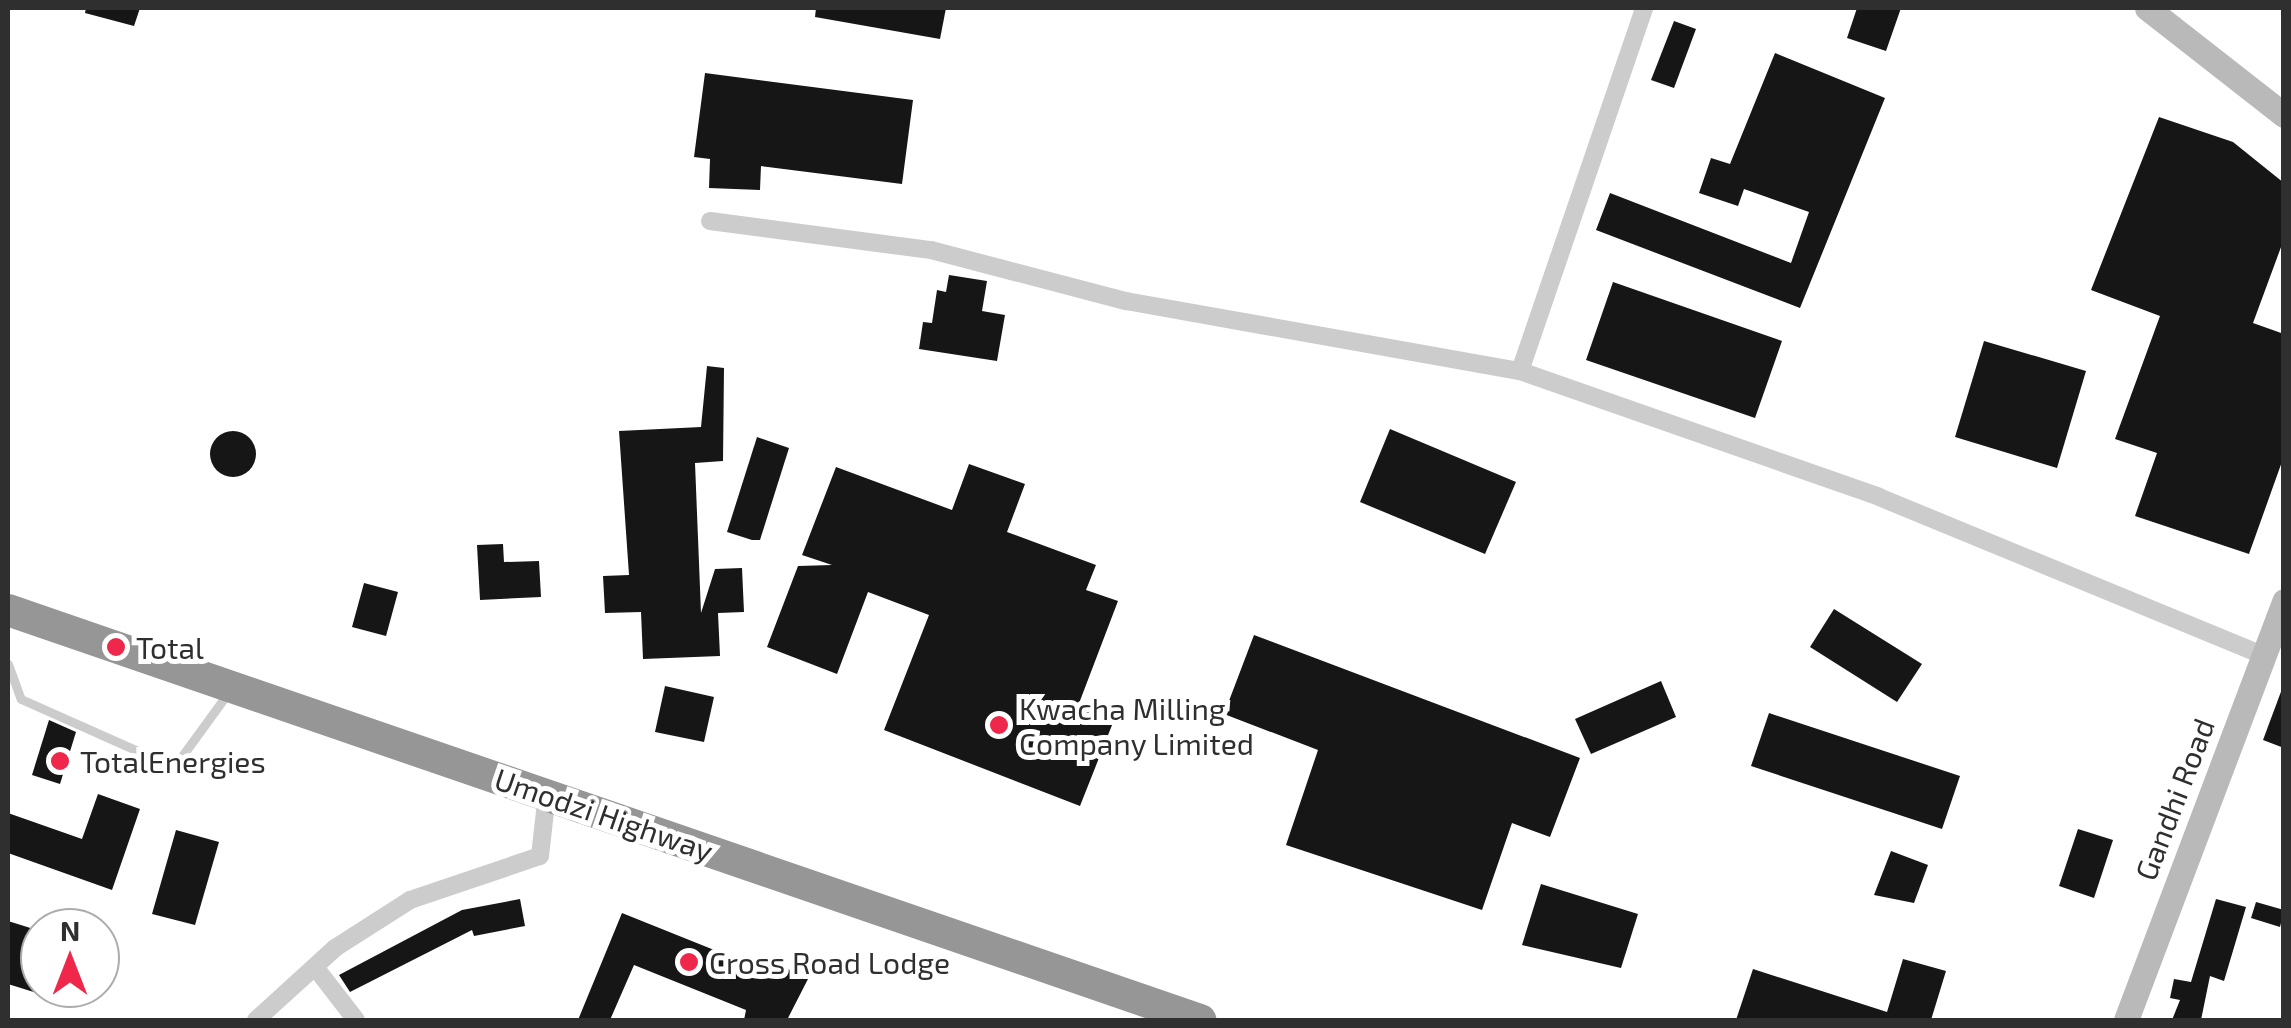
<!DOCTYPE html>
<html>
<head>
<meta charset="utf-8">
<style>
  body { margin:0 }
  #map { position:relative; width:2291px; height:1028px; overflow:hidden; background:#fff; font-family:"Exo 2",sans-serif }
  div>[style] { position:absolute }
  .building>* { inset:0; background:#161616 }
  .round { border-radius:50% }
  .lane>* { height:9px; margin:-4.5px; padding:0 4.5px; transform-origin:4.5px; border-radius:4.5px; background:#ccc }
  .street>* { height:18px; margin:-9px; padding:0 9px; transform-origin:9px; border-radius:9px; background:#ccc }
  .secondary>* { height:25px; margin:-12.5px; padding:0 12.5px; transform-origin:12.5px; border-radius:12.5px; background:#b9b9b9 }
  .highway>* { height:32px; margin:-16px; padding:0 16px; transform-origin:16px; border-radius:16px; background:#969696 }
  .dots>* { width:28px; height:28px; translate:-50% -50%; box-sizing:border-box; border:5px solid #fff; border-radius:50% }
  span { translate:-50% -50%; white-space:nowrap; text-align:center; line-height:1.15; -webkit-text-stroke:10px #fff; paint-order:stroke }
  .poi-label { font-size:30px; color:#2f2f2f }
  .left { translate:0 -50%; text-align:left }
  .street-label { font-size:30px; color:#2f2f2f }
  .frame { position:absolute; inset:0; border:10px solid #2f2f2f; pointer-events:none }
  .north { position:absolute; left:20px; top:908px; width:100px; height:100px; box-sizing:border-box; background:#fff; border:2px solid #acacac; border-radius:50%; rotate:0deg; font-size:28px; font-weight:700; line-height:40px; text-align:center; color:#2f2f2f }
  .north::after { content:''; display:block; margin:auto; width:35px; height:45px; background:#ef274a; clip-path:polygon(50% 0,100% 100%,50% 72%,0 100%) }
</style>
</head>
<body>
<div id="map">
  <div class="building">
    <div style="clip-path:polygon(86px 8px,140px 8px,134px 26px,85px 13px)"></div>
    <div style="clip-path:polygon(816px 8px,946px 8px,940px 39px,815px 17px)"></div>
    <div style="clip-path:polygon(1857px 8px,1901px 8px,1886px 51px,1847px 38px)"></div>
    <div style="clip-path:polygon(1674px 21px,1696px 29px,1674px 88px,1651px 80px)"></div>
    <div style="clip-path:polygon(1775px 53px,1885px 98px,1800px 308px,1596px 230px,1610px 193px,1791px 263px,1809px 212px,1744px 189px,1738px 206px,1699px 193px,1711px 158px,1730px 164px)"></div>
    <div style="clip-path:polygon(705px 73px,913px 100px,902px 184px,761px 166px,760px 190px,709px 188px,710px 159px,694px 157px)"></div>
    <div style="clip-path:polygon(2159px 117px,2233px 142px,2284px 183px,2284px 239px,2253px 323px,2284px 334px,2284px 456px,2249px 554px,2135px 516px,2157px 453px,2115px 439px,2160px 316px,2091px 290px)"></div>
    <div style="clip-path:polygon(949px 275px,987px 281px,982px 311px,1005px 315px,997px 361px,919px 349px,923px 322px,932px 323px,937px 290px,946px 292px)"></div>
    <div style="clip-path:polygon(1613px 282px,1782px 341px,1755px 418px,1586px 360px)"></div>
    <div style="clip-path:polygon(1984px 341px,2086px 371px,2057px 468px,1955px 437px)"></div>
    <div style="clip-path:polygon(707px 366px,724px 368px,723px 461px,695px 463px,701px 613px,715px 569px,742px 568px,744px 612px,718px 613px,720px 656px,643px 659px,641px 612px,605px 613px,603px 576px,629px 575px,619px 431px,701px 427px)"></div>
    <div style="clip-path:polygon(1390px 429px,1516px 482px,1485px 554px,1360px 502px)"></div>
    <div class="round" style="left:210px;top:431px;width:46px;height:46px"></div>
    <div style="clip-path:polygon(757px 437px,789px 448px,760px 540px,752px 540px,727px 532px)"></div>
    <div style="clip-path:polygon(969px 464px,1025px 484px,1007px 532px,1096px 565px,1086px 590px,1118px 601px,1078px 706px,1114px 720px,1080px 806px,884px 730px,929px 615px,868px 592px,837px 674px,767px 647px,798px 566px,832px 565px,802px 555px,836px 467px,952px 510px)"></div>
    <div style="clip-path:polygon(503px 544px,504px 562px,539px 561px,541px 597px,480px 600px,477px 545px)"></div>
    <div style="clip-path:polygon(364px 583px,398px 592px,386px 636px,352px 627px)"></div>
    <div style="clip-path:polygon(1834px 609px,1922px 664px,1897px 702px,1810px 647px)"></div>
    <div style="clip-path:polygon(1254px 635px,1580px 758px,1550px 837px,1512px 823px,1482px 910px,1286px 845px,1318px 750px,1224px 714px)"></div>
    <div style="clip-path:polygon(1661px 681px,1676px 717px,1591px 754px,1575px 719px)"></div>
    <div style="clip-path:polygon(665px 686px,714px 697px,704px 742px,655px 732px)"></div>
    <div style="clip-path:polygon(2282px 689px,2284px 689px,2284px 748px,2263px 740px)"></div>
    <div style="clip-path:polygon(1769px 713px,1960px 776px,1942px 829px,1751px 766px)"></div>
    <div style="clip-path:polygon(49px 720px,76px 732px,60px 784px,32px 775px)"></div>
    <div style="clip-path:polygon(98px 794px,140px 809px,112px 890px,8px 853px,8px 813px,82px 839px)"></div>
    <div style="clip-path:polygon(2078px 829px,2113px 840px,2094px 898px,2059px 886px)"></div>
    <div style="clip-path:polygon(176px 830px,219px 842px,195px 925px,152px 914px)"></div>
    <div style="clip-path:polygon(1891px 851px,1928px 865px,1914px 903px,1874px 895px)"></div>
    <div style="clip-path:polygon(1541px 884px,1638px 914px,1621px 968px,1522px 945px)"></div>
    <div style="clip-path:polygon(520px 899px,525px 926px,474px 936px,472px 930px,350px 992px,339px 975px,462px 910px)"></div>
    <div style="clip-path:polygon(2216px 899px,2246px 907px,2224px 981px,2210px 976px,2201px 1020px,2172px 1020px,2180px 1000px,2170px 998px,2174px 979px,2191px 982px)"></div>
    <div style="clip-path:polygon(2256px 902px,2284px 910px,2280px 927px,2251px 918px)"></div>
    <div style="clip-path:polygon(622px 913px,754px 966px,760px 955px,808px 979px,787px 1020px,744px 1020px,746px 1010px,634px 965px,610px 1020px,578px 1020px)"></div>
    <div style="clip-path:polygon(8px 921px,40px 931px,40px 994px,8px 984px)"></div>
    <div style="clip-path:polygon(1903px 959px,1946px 971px,1931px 1020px,1736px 1020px,1753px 969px,1887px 1012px)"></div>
  </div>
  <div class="lane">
    <div style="left:8px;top:664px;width:37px;rotate:70deg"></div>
    <div style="left:21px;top:699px;width:167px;rotate:24deg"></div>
    <div style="left:174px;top:767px;width:92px;rotate:-53.9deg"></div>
  </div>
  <div class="street">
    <div style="left:710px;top:221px;width:223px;rotate:7.5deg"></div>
    <div style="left:931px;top:250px;width:202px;rotate:14.7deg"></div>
    <div style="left:1126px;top:301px;width:400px;rotate:10.1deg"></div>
    <div style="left:1520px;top:371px;width:380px;rotate:19.3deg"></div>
    <div style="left:1879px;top:497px;width:415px;rotate:22.4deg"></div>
    <div style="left:1520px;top:371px;width:384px;rotate:-71.1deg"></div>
    <div style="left:315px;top:967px;width:67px;rotate:52.3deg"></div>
    <div style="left:256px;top:1020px;width:107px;rotate:-42.3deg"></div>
    <div style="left:335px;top:948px;width:89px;rotate:-32.6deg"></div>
    <div style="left:410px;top:900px;width:137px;rotate:-18.7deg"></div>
    <div style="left:540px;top:856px;width:62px;rotate:-83.6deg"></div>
  </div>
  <div class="secondary">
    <div style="left:2147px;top:8px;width:174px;rotate:38deg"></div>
    <div style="left:2126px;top:1020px;width:448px;rotate:-69.3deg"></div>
  </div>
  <div class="highway">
    <div style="left:8px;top:610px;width:1261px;rotate:18.98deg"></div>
  </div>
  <div class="dots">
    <div style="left:116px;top:647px;background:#ef274a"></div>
    <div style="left:999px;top:725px;background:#ef274a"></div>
    <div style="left:60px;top:761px;background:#ef274a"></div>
    <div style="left:689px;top:962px;background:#ef274a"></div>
  </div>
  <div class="poi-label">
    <span class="left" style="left:136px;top:647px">Total</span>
    <span class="left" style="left:1019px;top:725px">Kwacha Milling<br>Company Limited</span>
    <span class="left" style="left:80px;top:761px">TotalEnergies</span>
    <span class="left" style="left:709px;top:962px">Cross Road Lodge</span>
  </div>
  <div class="street-label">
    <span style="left:2174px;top:799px;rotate:-69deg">Gandhi Road</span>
    <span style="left:604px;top:814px;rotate:19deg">Umodzi Highway</span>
  </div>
  <div class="frame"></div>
  <div class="north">N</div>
</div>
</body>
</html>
